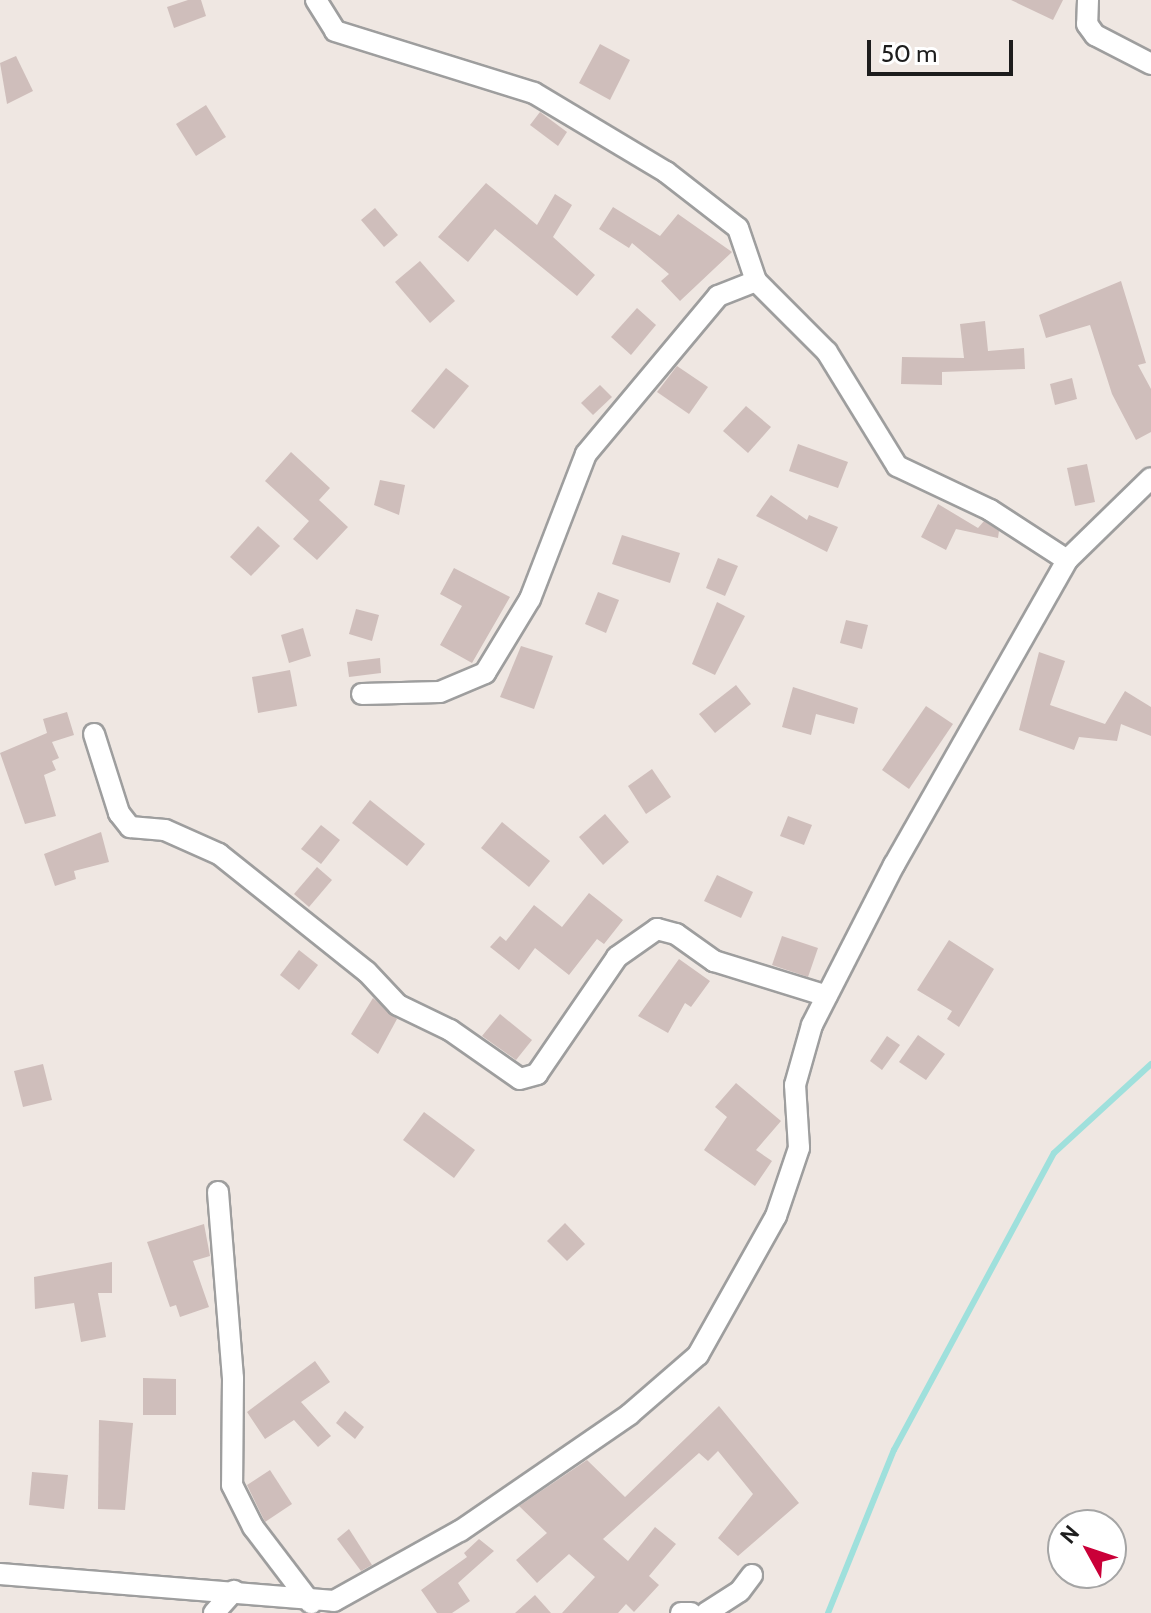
<!DOCTYPE html>
<html>
<head>
<meta charset="utf-8">
<style>
  body { margin:0 }
  #map { position:relative; width:1151px; height:1613px; overflow:hidden; background:#efe7e2; font-family:Cabin,sans-serif }
  div>[style] { position:absolute }
  .stream>* { height:6px; margin:-3px; padding:0 3px; transform-origin:3px; border-radius:3px; background:#9fe0dc }
  .building>* { inset:0; background:#cfbebb }
  .roads { filter:drop-shadow(2px 0 #9e9e9e) drop-shadow(-2px 0 #9e9e9e) drop-shadow(0 2px #9e9e9e) drop-shadow(0 -2px #9e9e9e) }
  .minor>* { height:20px; margin:-10px; padding:0 10px; transform-origin:10px; border-radius:10px; background:#fff }
  span { translate:-50% -50%; white-space:nowrap; text-align:center; line-height:1.15; -webkit-text-stroke:7px #fff; paint-order:stroke }
  .north { position:absolute; left:1047px; top:1509px; width:80px; height:80px; box-sizing:border-box; background:#fff; border:2px solid #a5a5a5; border-radius:50%; rotate:310deg; font-size:22px; font-weight:700; line-height:32px; text-align:center; color:#1d1d1d }
  .north::after { content:''; display:block; margin:auto; width:28px; height:36px; background:#ca0038; clip-path:polygon(50% 0,100% 100%,50% 72%,0 100%) }
  .scale { position:absolute; left:867px; top:40px; width:146px; height:36px; box-sizing:border-box; border:4px solid #1d1d1d; border-top:0; padding-left:10px; font-size:24px; line-height:28px; white-space:nowrap; color:#1d1d1d; -webkit-text-stroke:6px #fff; paint-order:stroke }
</style>
</head>
<body>
<div id="map">
  <div class="stream">
    <div style="left:828px;top:1613px;width:176px;rotate:-68deg"></div>
    <div style="left:894px;top:1450px;width:337px;rotate:-61.7deg"></div>
    <div style="left:1054px;top:1153px;width:132px;rotate:-42.5deg"></div>
  </div>
  <div class="building">
    <div style="clip-path:polygon(188px 0,201px 0,206px 16px,174px 28px,167px 7px)"></div>
    <div style="clip-path:polygon(1011px 0,1063px 0,1053px 20px)"></div>
    <div style="clip-path:polygon(600px 44px,630px 60px,610px 100px,579px 83px)"></div>
    <div style="clip-path:polygon(16px 56px,33px 91px,7px 104px,0 63px)"></div>
    <div style="clip-path:polygon(206px 105px,226px 137px,196px 156px,176px 124px)"></div>
    <div style="clip-path:polygon(540px 112px,567px 132px,558px 146px,530px 125px)"></div>
    <div style="clip-path:polygon(486px 183px,537px 225px,555px 194px,572px 205px,553px 237px,595px 275px,577px 296px,495px 229px,468px 262px,438px 237px)"></div>
    <div style="clip-path:polygon(613px 207px,660px 236px,678px 214px,732px 252px,680px 301px,661px 281px,669px 274px,632px 243px,629px 248px,599px 229px)"></div>
    <div style="clip-path:polygon(375px 208px,398px 235px,384px 247px,361px 220px)"></div>
    <div style="clip-path:polygon(420px 261px,455px 301px,430px 323px,395px 282px)"></div>
    <div style="clip-path:polygon(1121px 281px,1146px 363px,1138px 365px,1151px 389px,1151px 432px,1136px 440px,1112px 394px,1090px 325px,1046px 338px,1039px 315px)"></div>
    <div style="clip-path:polygon(637px 308px,656px 325px,631px 355px,611px 337px)"></div>
    <div style="clip-path:polygon(985px 321px,988px 351px,1024px 348px,1025px 369px,942px 372px,942px 385px,901px 384px,902px 357px,964px 358px,960px 324px)"></div>
    <div style="clip-path:polygon(677px 366px,708px 387px,689px 414px,657px 392px)"></div>
    <div style="clip-path:polygon(446px 368px,469px 386px,434px 429px,411px 411px)"></div>
    <div style="clip-path:polygon(1072px 378px,1077px 399px,1055px 405px,1050px 384px)"></div>
    <div style="clip-path:polygon(600px 385px,612px 397px,593px 415px,581px 403px)"></div>
    <div style="clip-path:polygon(746px 406px,771px 427px,748px 453px,723px 431px)"></div>
    <div style="clip-path:polygon(798px 444px,848px 462px,838px 488px,789px 471px)"></div>
    <div style="clip-path:polygon(291px 452px,330px 488px,319px 500px,348px 527px,317px 560px,293px 539px,309px 521px,265px 481px)"></div>
    <div style="clip-path:polygon(1087px 464px,1095px 502px,1075px 506px,1067px 468px)"></div>
    <div style="clip-path:polygon(380px 480px,405px 485px,399px 515px,374px 505px)"></div>
    <div style="clip-path:polygon(771px 495px,807px 520px,809px 515px,838px 527px,827px 552px,756px 516px)"></div>
    <div style="clip-path:polygon(938px 504px,978px 528px,984px 521px,999px 531px,998px 538px,956px 529px,946px 550px,921px 537px)"></div>
    <div style="clip-path:polygon(258px 526px,280px 546px,251px 576px,230px 557px)"></div>
    <div style="clip-path:polygon(622px 535px,680px 553px,670px 583px,612px 564px)"></div>
    <div style="clip-path:polygon(718px 558px,738px 566px,725px 596px,706px 588px)"></div>
    <div style="clip-path:polygon(454px 568px,510px 597px,472px 663px,440px 645px,462px 606px,440px 594px)"></div>
    <div style="clip-path:polygon(598px 592px,619px 600px,606px 633px,585px 624px)"></div>
    <div style="clip-path:polygon(717px 602px,745px 616px,715px 675px,692px 664px)"></div>
    <div style="clip-path:polygon(356px 609px,379px 615px,372px 641px,349px 634px)"></div>
    <div style="clip-path:polygon(846px 620px,868px 625px,862px 649px,840px 643px)"></div>
    <div style="clip-path:polygon(303px 628px,311px 656px,289px 663px,281px 635px)"></div>
    <div style="clip-path:polygon(521px 646px,553px 656px,534px 709px,500px 697px)"></div>
    <div style="clip-path:polygon(1039px 652px,1065px 661px,1050px 705px,1105px 724px,1125px 691px,1151px 707px,1151px 736px,1121px 724px,1117px 741px,1079px 737px,1074px 750px,1019px 730px)"></div>
    <div style="clip-path:polygon(380px 658px,381px 673px,349px 677px,347px 662px)"></div>
    <div style="clip-path:polygon(290px 670px,297px 706px,258px 713px,252px 677px)"></div>
    <div style="clip-path:polygon(736px 685px,751px 704px,715px 733px,699px 714px)"></div>
    <div style="clip-path:polygon(793px 687px,858px 708px,854px 724px,816px 714px,811px 735px,782px 727px)"></div>
    <div style="clip-path:polygon(926px 706px,953px 724px,909px 789px,882px 770px)"></div>
    <div style="clip-path:polygon(67px 712px,74px 735px,52px 742px,59px 758px,52px 761px,56px 770px,44px 775px,56px 816px,25px 824px,0 753px,47px 733px,43px 719px)"></div>
    <div style="clip-path:polygon(652px 769px,671px 797px,646px 814px,628px 786px)"></div>
    <div style="clip-path:polygon(370px 800px,425px 844px,407px 866px,352px 823px)"></div>
    <div style="clip-path:polygon(605px 814px,629px 842px,603px 865px,579px 837px)"></div>
    <div style="clip-path:polygon(788px 816px,812px 825px,804px 845px,780px 836px)"></div>
    <div style="clip-path:polygon(502px 822px,550px 861px,529px 887px,481px 848px)"></div>
    <div style="clip-path:polygon(321px 825px,340px 840px,321px 864px,301px 849px)"></div>
    <div style="clip-path:polygon(101px 832px,109px 862px,74px 871px,76px 879px,55px 886px,44px 854px)"></div>
    <div style="clip-path:polygon(317px 867px,332px 880px,309px 907px,294px 894px)"></div>
    <div style="clip-path:polygon(717px 875px,753px 892px,741px 918px,704px 901px)"></div>
    <div style="clip-path:polygon(589px 893px,623px 920px,604px 944px,597px 939px,569px 975px,535px 948px,519px 970px,490px 947px,500px 936px,506px 941px,534px 905px,562px 927px)"></div>
    <div style="clip-path:polygon(782px 936px,818px 948px,808px 977px,772px 965px)"></div>
    <div style="clip-path:polygon(949px 940px,994px 969px,959px 1027px,947px 1019px,952px 1011px,917px 990px)"></div>
    <div style="clip-path:polygon(299px 950px,318px 965px,299px 990px,280px 975px)"></div>
    <div style="clip-path:polygon(679px 959px,710px 981px,691px 1007px,685px 1003px,668px 1033px,638px 1016px)"></div>
    <div style="clip-path:polygon(373px 998px,397px 1019px,378px 1054px,351px 1034px)"></div>
    <div style="clip-path:polygon(500px 1014px,532px 1040px,516px 1060px,482px 1036px)"></div>
    <div style="clip-path:polygon(918px 1035px,945px 1054px,926px 1080px,899px 1062px)"></div>
    <div style="clip-path:polygon(887px 1036px,900px 1045px,882px 1070px,870px 1061px)"></div>
    <div style="clip-path:polygon(43px 1064px,52px 1100px,23px 1107px,14px 1071px)"></div>
    <div style="clip-path:polygon(736px 1083px,781px 1121px,756px 1150px,772px 1161px,755px 1186px,704px 1150px,727px 1117px,715px 1107px)"></div>
    <div style="clip-path:polygon(424px 1112px,475px 1150px,454px 1178px,403px 1140px)"></div>
    <div style="clip-path:polygon(565px 1223px,585px 1244px,567px 1261px,547px 1241px)"></div>
    <div style="clip-path:polygon(204px 1224px,210px 1256px,193px 1261px,209px 1307px,180px 1317px,176px 1305px,170px 1307px,147px 1242px)"></div>
    <div style="clip-path:polygon(112px 1262px,112px 1293px,98px 1293px,106px 1337px,81px 1342px,74px 1303px,35px 1309px,34px 1277px)"></div>
    <div style="clip-path:polygon(315px 1361px,330px 1382px,301px 1402px,331px 1436px,318px 1447px,294px 1420px,265px 1439px,247px 1412px)"></div>
    <div style="clip-path:polygon(143px 1378px,176px 1379px,176px 1415px,143px 1415px)"></div>
    <div style="clip-path:polygon(719px 1406px,799px 1503px,738px 1556px,718px 1538px,753px 1494px,718px 1451px,708px 1461px,699px 1453px,603px 1539px,628px 1561px,655px 1527px,676px 1544px,649px 1576px,659px 1585px,634px 1612px,626px 1604px,618px 1613px,562px 1613px,595px 1577px,569px 1554px,537px 1583px,516px 1560px,547px 1533px,519px 1506px,587px 1460px,625px 1497px)"></div>
    <div style="clip-path:polygon(345px 1411px,364px 1427px,355px 1439px,336px 1423px)"></div>
    <div style="clip-path:polygon(99px 1420px,133px 1423px,125px 1510px,98px 1509px)"></div>
    <div style="clip-path:polygon(270px 1470px,292px 1504px,265px 1522px,247px 1485px)"></div>
    <div style="clip-path:polygon(32px 1472px,68px 1475px,64px 1509px,29px 1505px)"></div>
    <div style="clip-path:polygon(349px 1529px,372px 1565px,361px 1571px,337px 1539px)"></div>
    <div style="clip-path:polygon(479px 1539px,494px 1551px,458px 1583px,470px 1601px,452px 1613px,437px 1613px,421px 1590px,467px 1557px,464px 1553px)"></div>
    <div style="clip-path:polygon(535px 1595px,551px 1613px,515px 1613px)"></div>
  </div>
  <div class="roads">
    <div class="minor">
      <div style="left:316px;top:0;width:36px;rotate:58deg"></div>
      <div style="left:335px;top:31px;width:208px;rotate:17.3deg"></div>
      <div style="left:534px;top:93px;width:154px;rotate:30.9deg"></div>
      <div style="left:666px;top:172px;width:91px;rotate:37.9deg"></div>
      <div style="left:738px;top:228px;width:56px;rotate:71.2deg"></div>
      <div style="left:756px;top:281px;width:100px;rotate:45deg"></div>
      <div style="left:827px;top:352px;width:134px;rotate:58.4deg"></div>
      <div style="left:897px;top:466px;width:103px;rotate:25.3deg"></div>
      <div style="left:990px;top:510px;width:92px;rotate:33deg"></div>
      <div style="left:1088px;top:0;width:24px;rotate:92deg"></div>
      <div style="left:1087px;top:24px;width:14px;rotate:54deg"></div>
      <div style="left:1095px;top:35px;width:63px;rotate:27.4deg"></div>
      <div style="left:362px;top:694px;width:78px;rotate:-1.5deg"></div>
      <div style="left:440px;top:692px;width:49px;rotate:-22.9deg"></div>
      <div style="left:485px;top:673px;width:87px;rotate:-58.7deg"></div>
      <div style="left:530px;top:599px;width:155px;rotate:-68.9deg"></div>
      <div style="left:586px;top:454px;width:206px;rotate:-50.1deg"></div>
      <div style="left:718px;top:296px;width:41px;rotate:-21.5deg"></div>
      <div style="left:94px;top:734px;width:83px;rotate:72.4deg"></div>
      <div style="left:119px;top:813px;width:18px;rotate:52deg"></div>
      <div style="left:130px;top:827px;width:35px;rotate:5deg"></div>
      <div style="left:165px;top:830px;width:59px;rotate:24deg"></div>
      <div style="left:219px;top:854px;width:189px;rotate:38.6deg"></div>
      <div style="left:367px;top:972px;width:45px;rotate:46.8deg"></div>
      <div style="left:398px;top:1005px;width:58px;rotate:25.7deg"></div>
      <div style="left:450px;top:1030px;width:85px;rotate:35deg"></div>
      <div style="left:520px;top:1079px;width:18px;rotate:-16deg"></div>
      <div style="left:537px;top:1074px;width:142px;rotate:-55.6deg"></div>
      <div style="left:617px;top:957px;width:49px;rotate:-35deg"></div>
      <div style="left:657px;top:929px;width:20px;rotate:15deg"></div>
      <div style="left:676px;top:934px;width:47px;rotate:35.4deg"></div>
      <div style="left:714px;top:961px;width:118px;rotate:17.2deg"></div>
      <div style="left:218px;top:1192px;width:187px;rotate:85.4deg"></div>
      <div style="left:233px;top:1378px;width:107px;rotate:90.5deg"></div>
      <div style="left:232px;top:1485px;width:47px;rotate:63.4deg"></div>
      <div style="left:253px;top:1527px;width:96px;rotate:52.7deg"></div>
      <div style="left:0;top:1574px;width:335px;rotate:4.6deg"></div>
      <div style="left:334px;top:1601px;width:144px;rotate:-29.1deg"></div>
      <div style="left:460px;top:1531px;width:206px;rotate:-34.5deg"></div>
      <div style="left:630px;top:1414px;width:90px;rotate:-40.9deg"></div>
      <div style="left:698px;top:1355px;width:159px;rotate:-60.7deg"></div>
      <div style="left:776px;top:1216px;width:72px;rotate:-71.3deg"></div>
      <div style="left:799px;top:1148px;width:63px;rotate:-93.6deg"></div>
      <div style="left:795px;top:1085px;width:62px;rotate:-74.2deg"></div>
      <div style="left:812px;top:1025px;width:180px;rotate:-62.9deg"></div>
      <div style="left:894px;top:865px;width:351px;rotate:-60.4deg"></div>
      <div style="left:1067px;top:560px;width:117px;rotate:-44.3deg"></div>
      <div style="left:214px;top:1613px;width:30px;rotate:-48deg"></div>
      <div style="left:681px;top:1613px;width:10px"></div>
      <div style="left:706px;top:1613px;width:40px;rotate:-32.9deg"></div>
      <div style="left:740px;top:1591px;width:20px;rotate:-53deg"></div>
    </div>
  </div>
  <div class="north">N</div>
  <div class="scale">50 m</div>
</div>
</body>
</html>
